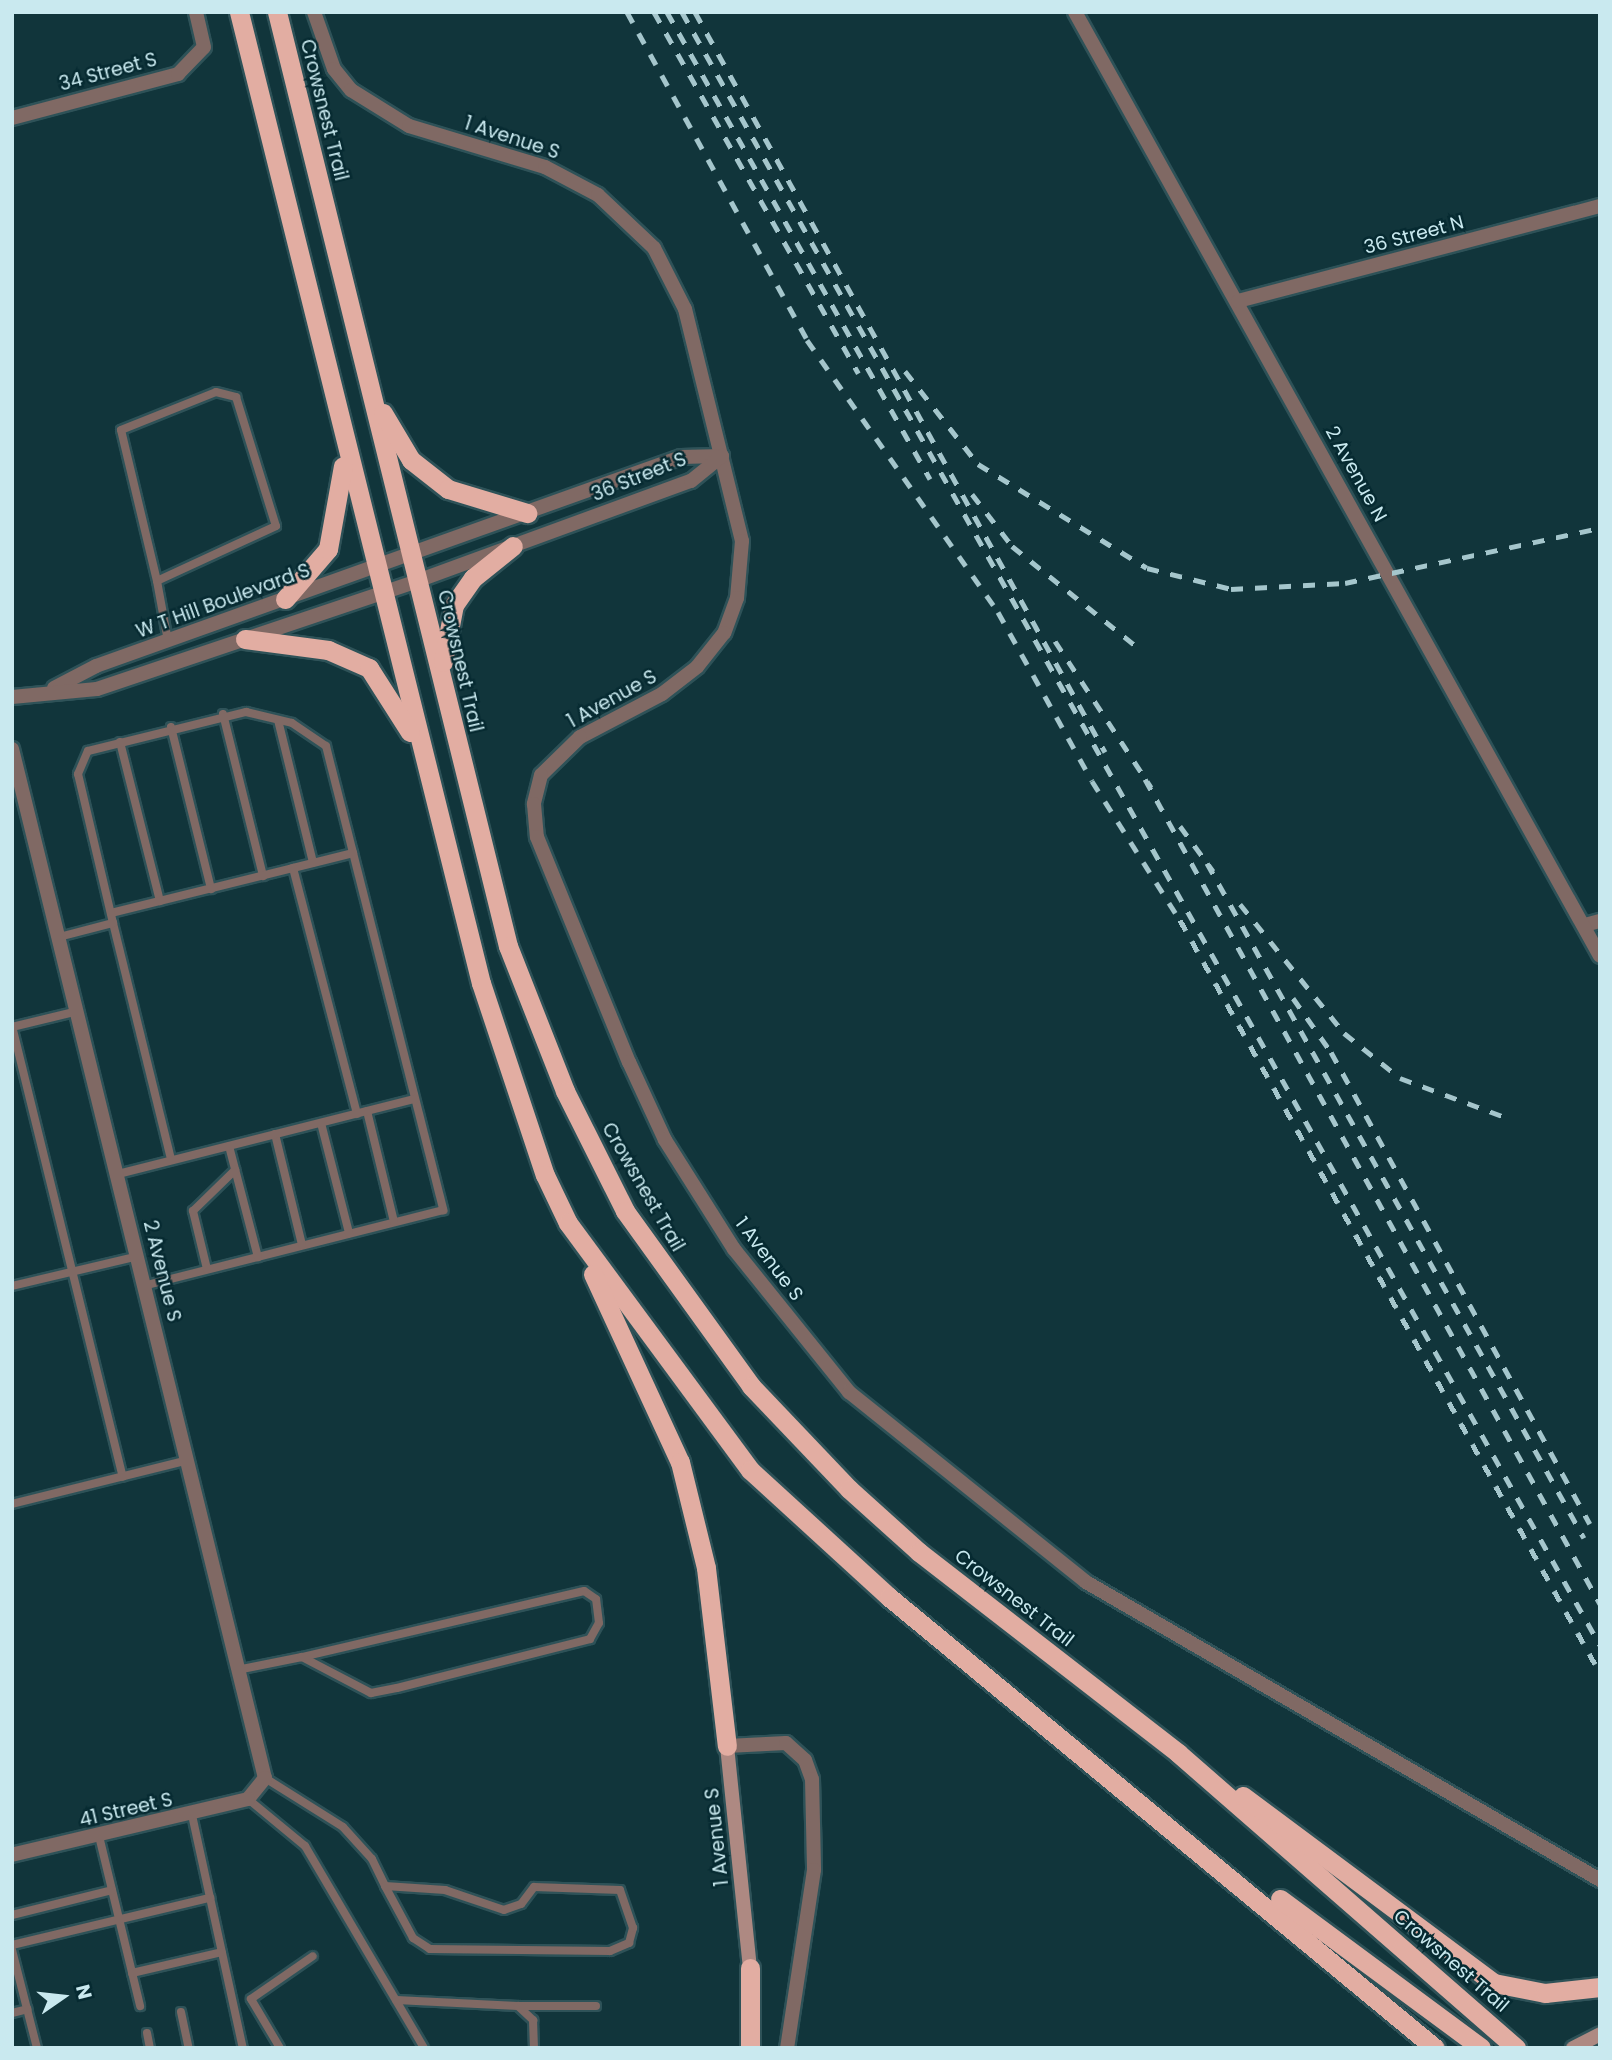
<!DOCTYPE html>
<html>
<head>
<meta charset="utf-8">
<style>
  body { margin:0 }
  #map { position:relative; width:1612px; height:2060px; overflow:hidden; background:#11353b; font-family:Poppins,sans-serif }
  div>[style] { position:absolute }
  .roads { filter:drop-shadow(2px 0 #2e5258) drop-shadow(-2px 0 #2e5258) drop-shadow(0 2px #2e5258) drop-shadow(0 -2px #2e5258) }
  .service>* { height:8px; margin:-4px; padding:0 4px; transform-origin:4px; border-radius:4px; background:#806964 }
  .minor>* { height:14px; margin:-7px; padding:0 7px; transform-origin:7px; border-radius:7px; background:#806964 }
  .tertiary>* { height:14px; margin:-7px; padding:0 7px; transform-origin:7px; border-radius:7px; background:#806964 }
  .secondary>* { height:14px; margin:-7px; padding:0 7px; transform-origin:7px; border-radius:7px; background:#ae8982 }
  .trunk>* { height:19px; margin:-9.5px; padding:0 9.5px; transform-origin:9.5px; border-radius:9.5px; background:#e2ada2 }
  .rail>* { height:5px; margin-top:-2.5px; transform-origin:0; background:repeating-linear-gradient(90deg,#a5c6cc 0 12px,transparent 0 24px) }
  span { translate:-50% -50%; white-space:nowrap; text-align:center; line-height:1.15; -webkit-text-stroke:5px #062a31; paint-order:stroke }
  .street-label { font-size:19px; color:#c9e9ef }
  .frame { position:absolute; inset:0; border:14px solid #c9e9ef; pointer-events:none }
  .north { position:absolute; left:28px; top:1962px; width:70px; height:70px; -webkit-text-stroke:5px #062a31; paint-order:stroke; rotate:76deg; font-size:19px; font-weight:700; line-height:28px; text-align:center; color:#c9e9ef }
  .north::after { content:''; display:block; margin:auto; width:24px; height:32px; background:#c9e9ef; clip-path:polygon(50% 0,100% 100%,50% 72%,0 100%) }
</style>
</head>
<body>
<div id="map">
  <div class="roads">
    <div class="service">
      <div style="left:216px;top:392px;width:21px;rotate:14deg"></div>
      <div style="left:236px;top:397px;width:135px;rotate:72.8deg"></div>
      <div style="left:276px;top:526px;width:131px;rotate:155.2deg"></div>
      <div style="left:157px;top:581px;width:155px;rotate:-103.4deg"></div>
      <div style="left:121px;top:430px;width:102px;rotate:-21.8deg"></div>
      <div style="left:157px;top:581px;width:61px;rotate:79.6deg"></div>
      <div style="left:223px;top:714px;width:167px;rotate:76.1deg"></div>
      <div style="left:278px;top:720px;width:147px;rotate:76.2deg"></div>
      <div style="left:171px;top:727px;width:167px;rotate:76.1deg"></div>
      <div style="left:120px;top:742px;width:164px;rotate:75.9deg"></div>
      <div style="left:293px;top:868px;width:62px;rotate:-14deg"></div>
      <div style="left:111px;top:913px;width:187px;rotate:-13.9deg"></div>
      <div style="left:293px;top:868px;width:254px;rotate:75.4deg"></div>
      <div style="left:113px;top:923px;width:244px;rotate:76.2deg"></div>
      <div style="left:59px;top:937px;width:56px;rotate:-14.5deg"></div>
      <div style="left:113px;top:923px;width:153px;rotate:-103.2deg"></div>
      <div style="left:78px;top:774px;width:25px;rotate:-67deg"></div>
      <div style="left:88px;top:751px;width:163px;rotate:-13.9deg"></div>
      <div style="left:246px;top:712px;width:47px;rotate:13.4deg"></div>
      <div style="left:292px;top:723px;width:41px;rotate:34.1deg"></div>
      <div style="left:326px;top:746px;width:479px;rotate:75.8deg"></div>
      <div style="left:443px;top:1210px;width:306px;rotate:165.8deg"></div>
      <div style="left:12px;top:1026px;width:464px;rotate:76.2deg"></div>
      <div style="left:12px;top:1027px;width:68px;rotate:-13.6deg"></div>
      <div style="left:367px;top:1111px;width:114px;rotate:76.3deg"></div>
      <div style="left:321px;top:1123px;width:114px;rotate:75.7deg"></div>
      <div style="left:275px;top:1134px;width:114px;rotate:76.3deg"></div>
      <div style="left:229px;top:1146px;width:115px;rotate:75.4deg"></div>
      <div style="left:118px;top:1174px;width:306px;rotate:-14.2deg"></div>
      <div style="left:207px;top:1269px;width:60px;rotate:-103.6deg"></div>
      <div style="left:193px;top:1211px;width:59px;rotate:-44.3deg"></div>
      <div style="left:12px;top:1286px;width:130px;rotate:-13.3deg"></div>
      <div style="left:12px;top:1504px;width:182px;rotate:-14deg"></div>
      <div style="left:242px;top:1669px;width:61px;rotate:-11.3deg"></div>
      <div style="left:302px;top:1657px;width:78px;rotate:27.6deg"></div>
      <div style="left:371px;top:1693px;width:26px;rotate:-11deg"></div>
      <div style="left:397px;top:1688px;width:199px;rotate:-14.2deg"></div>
      <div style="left:590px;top:1639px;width:18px;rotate:-61deg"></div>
      <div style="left:599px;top:1623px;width:24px;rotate:-97deg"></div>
      <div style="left:596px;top:1599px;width:14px;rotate:-146deg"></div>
      <div style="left:584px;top:1591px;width:290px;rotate:166.8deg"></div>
      <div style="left:265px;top:1778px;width:92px;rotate:32.1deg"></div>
      <div style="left:343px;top:1827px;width:43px;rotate:47.8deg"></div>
      <div style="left:372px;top:1859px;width:30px;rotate:64deg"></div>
      <div style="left:385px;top:1886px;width:59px;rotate:61.7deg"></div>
      <div style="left:413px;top:1938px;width:20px;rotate:33deg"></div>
      <div style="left:430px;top:1949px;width:180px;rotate:0.6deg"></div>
      <div style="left:610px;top:1951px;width:21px;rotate:-23deg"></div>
      <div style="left:629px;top:1943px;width:16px;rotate:-75deg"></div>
      <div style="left:633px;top:1928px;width:40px;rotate:-108.9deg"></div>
      <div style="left:620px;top:1890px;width:86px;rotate:-178deg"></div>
      <div style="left:534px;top:1887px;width:21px;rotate:127deg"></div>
      <div style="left:521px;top:1904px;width:18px;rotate:161deg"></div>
      <div style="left:504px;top:1910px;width:62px;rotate:-161.3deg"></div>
      <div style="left:445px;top:1890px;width:60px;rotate:-176.2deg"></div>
      <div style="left:248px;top:1799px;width:74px;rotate:39.5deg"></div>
      <div style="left:305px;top:1846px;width:234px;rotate:59.5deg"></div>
      <div style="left:192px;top:1815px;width:239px;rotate:77.7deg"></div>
      <div style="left:99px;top:1836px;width:175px;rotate:76.4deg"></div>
      <div style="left:12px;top:1915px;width:103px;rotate:-14deg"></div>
      <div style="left:12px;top:1945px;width:204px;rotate:-13.4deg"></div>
      <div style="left:12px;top:1950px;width:101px;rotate:75.7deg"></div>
      <div style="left:132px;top:1973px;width:92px;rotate:-13.1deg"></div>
      <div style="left:396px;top:2000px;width:122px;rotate:2.8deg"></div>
      <div style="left:518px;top:2006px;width:21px;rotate:43deg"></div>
      <div style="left:533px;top:2020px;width:28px;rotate:88deg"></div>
      <div style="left:518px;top:2006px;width:78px"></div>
      <div style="left:181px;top:2012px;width:35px;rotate:78deg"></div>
      <div style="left:12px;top:2013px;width:16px;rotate:-14deg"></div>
      <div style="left:147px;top:2033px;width:15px;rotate:79deg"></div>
      <div style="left:280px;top:2048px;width:57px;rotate:-120.6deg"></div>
      <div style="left:251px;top:1999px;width:75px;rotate:-34.7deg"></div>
    </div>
    <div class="minor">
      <div style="left:314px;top:12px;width:60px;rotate:70.7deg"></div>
      <div style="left:334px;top:69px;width:27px;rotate:51deg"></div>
      <div style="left:351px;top:90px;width:68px;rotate:31.8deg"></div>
      <div style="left:409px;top:126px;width:142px;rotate:16.8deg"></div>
      <div style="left:545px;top:167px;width:60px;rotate:27.8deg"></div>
      <div style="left:598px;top:195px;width:77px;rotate:43.4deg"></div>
      <div style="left:654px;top:248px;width:68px;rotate:63.1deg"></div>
      <div style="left:685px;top:309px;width:239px;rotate:76.2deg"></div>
      <div style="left:742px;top:541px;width:57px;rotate:95deg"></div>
      <div style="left:737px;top:598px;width:37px;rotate:110deg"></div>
      <div style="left:724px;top:633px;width:43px;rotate:128.5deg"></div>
      <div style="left:697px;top:667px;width:44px;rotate:142.4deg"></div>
      <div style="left:662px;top:694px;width:93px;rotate:152.3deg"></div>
      <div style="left:580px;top:737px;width:54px;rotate:135.7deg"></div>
      <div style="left:541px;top:775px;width:30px;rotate:104deg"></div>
      <div style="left:534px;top:804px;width:33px;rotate:85deg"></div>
      <div style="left:537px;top:837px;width:243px;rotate:67.8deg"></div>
      <div style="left:629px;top:1062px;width:86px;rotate:65.2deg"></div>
      <div style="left:665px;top:1140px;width:129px;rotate:57.7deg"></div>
      <div style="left:734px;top:1249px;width:184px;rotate:51.2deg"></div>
      <div style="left:849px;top:1392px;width:304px;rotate:38.7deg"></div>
      <div style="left:1086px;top:1582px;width:594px;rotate:30.1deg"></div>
      <div style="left:12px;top:118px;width:172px;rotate:-14.8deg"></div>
      <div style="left:178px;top:74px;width:37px;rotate:-46deg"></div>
      <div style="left:204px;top:47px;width:36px;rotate:-103deg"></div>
      <div style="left:12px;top:749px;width:1060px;rotate:76.19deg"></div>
      <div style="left:265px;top:1778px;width:27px;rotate:129deg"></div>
      <div style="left:248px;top:1799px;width:243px;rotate:166.7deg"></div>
      <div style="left:1585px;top:925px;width:16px;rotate:-15deg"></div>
      <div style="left:727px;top:1746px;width:59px;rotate:-2.9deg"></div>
      <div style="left:786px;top:1743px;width:25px;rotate:42deg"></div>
      <div style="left:805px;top:1760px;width:20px;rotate:70deg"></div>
      <div style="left:812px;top:1779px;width:91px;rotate:88.7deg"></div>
      <div style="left:814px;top:1870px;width:180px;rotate:98.6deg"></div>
    </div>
    <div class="tertiary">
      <div style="left:1075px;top:12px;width:1080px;rotate:60.92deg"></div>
      <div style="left:1238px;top:301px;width:374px;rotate:-14.7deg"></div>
      <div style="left:54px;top:688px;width:47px;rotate:-27.6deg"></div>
      <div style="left:96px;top:666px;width:621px;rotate:-19.66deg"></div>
      <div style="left:681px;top:457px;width:41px;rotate:-1.4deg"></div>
      <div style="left:12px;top:697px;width:85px;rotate:-5.4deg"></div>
      <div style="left:97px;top:689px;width:338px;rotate:-18.6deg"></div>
      <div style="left:417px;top:581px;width:292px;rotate:-20.1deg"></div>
      <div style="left:691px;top:481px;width:40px;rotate:-39deg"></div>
    </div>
    <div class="secondary">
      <div style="left:727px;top:1746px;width:232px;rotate:84.1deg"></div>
      <div style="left:1573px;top:2048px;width:30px;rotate:-27deg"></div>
    </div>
    <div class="trunk">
      <div style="left:239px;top:12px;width:1001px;rotate:76.01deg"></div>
      <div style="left:481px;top:983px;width:202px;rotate:71.6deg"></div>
      <div style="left:545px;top:1175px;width:53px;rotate:64.4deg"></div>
      <div style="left:568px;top:1223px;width:307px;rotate:53.6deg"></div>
      <div style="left:750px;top:1470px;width:188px;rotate:42.4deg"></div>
      <div style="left:889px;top:1597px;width:708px;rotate:39.56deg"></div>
      <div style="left:277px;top:12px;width:962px;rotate:76.11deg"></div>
      <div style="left:508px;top:946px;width:156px;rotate:68.5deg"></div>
      <div style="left:565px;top:1091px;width:134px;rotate:63.4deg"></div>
      <div style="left:625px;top:1211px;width:216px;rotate:54.2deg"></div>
      <div style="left:751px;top:1386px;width:142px;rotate:46.4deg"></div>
      <div style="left:849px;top:1489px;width:94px;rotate:42deg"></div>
      <div style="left:919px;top:1552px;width:328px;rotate:37.8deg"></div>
      <div style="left:1178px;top:1753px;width:449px;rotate:41.1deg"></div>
      <div style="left:383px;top:413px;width:55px;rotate:59.2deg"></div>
      <div style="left:411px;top:460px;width:47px;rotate:38.1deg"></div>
      <div style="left:448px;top:489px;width:83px;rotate:16.9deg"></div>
      <div style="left:285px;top:599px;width:66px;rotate:-49.3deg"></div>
      <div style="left:328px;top:549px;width:84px;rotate:-79.8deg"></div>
      <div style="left:245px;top:639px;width:84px;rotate:7.5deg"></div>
      <div style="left:328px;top:650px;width:45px;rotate:23.7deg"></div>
      <div style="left:369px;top:668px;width:76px;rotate:57.4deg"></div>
      <div style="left:443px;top:662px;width:58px;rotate:-79.1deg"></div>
      <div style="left:454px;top:605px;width:33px;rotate:-55deg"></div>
      <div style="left:473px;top:578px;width:51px;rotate:-38.7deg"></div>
      <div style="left:593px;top:1274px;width:207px;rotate:65.2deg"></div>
      <div style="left:680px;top:1462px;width:109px;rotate:76.2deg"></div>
      <div style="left:706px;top:1568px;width:179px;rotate:83.3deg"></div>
      <div style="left:1243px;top:1796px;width:313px;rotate:36.7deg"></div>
      <div style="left:1494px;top:1983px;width:52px;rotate:11.1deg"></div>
      <div style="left:1545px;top:1993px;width:55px;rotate:-6.2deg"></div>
      <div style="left:1280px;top:1899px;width:250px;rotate:36.5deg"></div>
      <div style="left:750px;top:2048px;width:80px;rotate:-90deg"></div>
    </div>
  </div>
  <div class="rail">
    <div style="left:627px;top:12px;width:374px;rotate:61.2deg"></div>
    <div style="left:807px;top:340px;width:332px;rotate:54.9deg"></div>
    <div style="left:998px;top:612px;width:193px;rotate:60.9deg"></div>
    <div style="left:1092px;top:781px;width:165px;rotate:57.7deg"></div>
    <div style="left:1180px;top:920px;width:862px;rotate:60.85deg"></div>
    <div style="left:654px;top:12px;width:415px;rotate:60.5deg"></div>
    <div style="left:667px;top:12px;width:536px;rotate:60.61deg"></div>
    <div style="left:682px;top:12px;width:1873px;rotate:60.66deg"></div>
    <div style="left:695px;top:12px;width:846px;rotate:61.01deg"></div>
    <div style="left:905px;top:371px;width:118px;rotate:51.9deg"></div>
    <div style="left:978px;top:464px;width:198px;rotate:31.6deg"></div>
    <div style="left:1147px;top:568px;width:87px;rotate:14deg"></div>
    <div style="left:1231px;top:589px;width:114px;rotate:-3deg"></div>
    <div style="left:1345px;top:583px;width:261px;rotate:-12.2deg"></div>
    <div style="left:972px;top:494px;width:66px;rotate:52.4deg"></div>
    <div style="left:1012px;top:546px;width:167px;rotate:38.9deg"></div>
    <div style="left:1055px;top:641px;width:175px;rotate:56.7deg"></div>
    <div style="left:1145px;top:779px;width:942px;rotate:61.12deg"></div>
    <div style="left:1180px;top:826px;width:56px;rotate:53.7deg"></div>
    <div style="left:1207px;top:863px;width:773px;rotate:60.82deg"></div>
    <div style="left:1240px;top:904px;width:166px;rotate:51.1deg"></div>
    <div style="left:1344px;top:1033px;width:72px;rotate:38.8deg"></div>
    <div style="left:1400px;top:1078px;width:109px;rotate:20.4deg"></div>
    <div style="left:1293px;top:998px;width:66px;rotate:54.9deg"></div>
    <div style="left:1331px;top:1052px;width:538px;rotate:61.25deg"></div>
  </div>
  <div class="street-label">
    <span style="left:108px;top:72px;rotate:-15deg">34 Street S</span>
    <span style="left:324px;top:110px;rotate:76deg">Crowsnest Trail</span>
    <span style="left:512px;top:138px;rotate:18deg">1 Avenue S</span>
    <span style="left:1414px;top:235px;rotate:-15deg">36 Street N</span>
    <span style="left:1356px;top:474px;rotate:61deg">2 Avenue N</span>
    <span style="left:639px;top:477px;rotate:-22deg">36 Street S</span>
    <span style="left:223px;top:601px;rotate:-20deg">W T Hill Boulevard S</span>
    <span style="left:460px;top:661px;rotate:77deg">Crowsnest Trail</span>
    <span style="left:612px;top:699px;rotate:-29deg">1 Avenue S</span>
    <span style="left:643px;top:1187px;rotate:60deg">Crowsnest Trail</span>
    <span style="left:769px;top:1259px;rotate:53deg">1 Avenue S</span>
    <span style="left:162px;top:1271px;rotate:76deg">2 Avenue S</span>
    <span style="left:1014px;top:1598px;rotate:38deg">Crowsnest Trail</span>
    <span style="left:126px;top:1810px;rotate:-13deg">41 Street S</span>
    <span style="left:717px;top:1837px;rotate:-96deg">1 Avenue S</span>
    <span style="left:1451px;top:1961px;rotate:41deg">Crowsnest Trail</span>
  </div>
  <div class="frame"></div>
  <div class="north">N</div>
</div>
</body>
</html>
